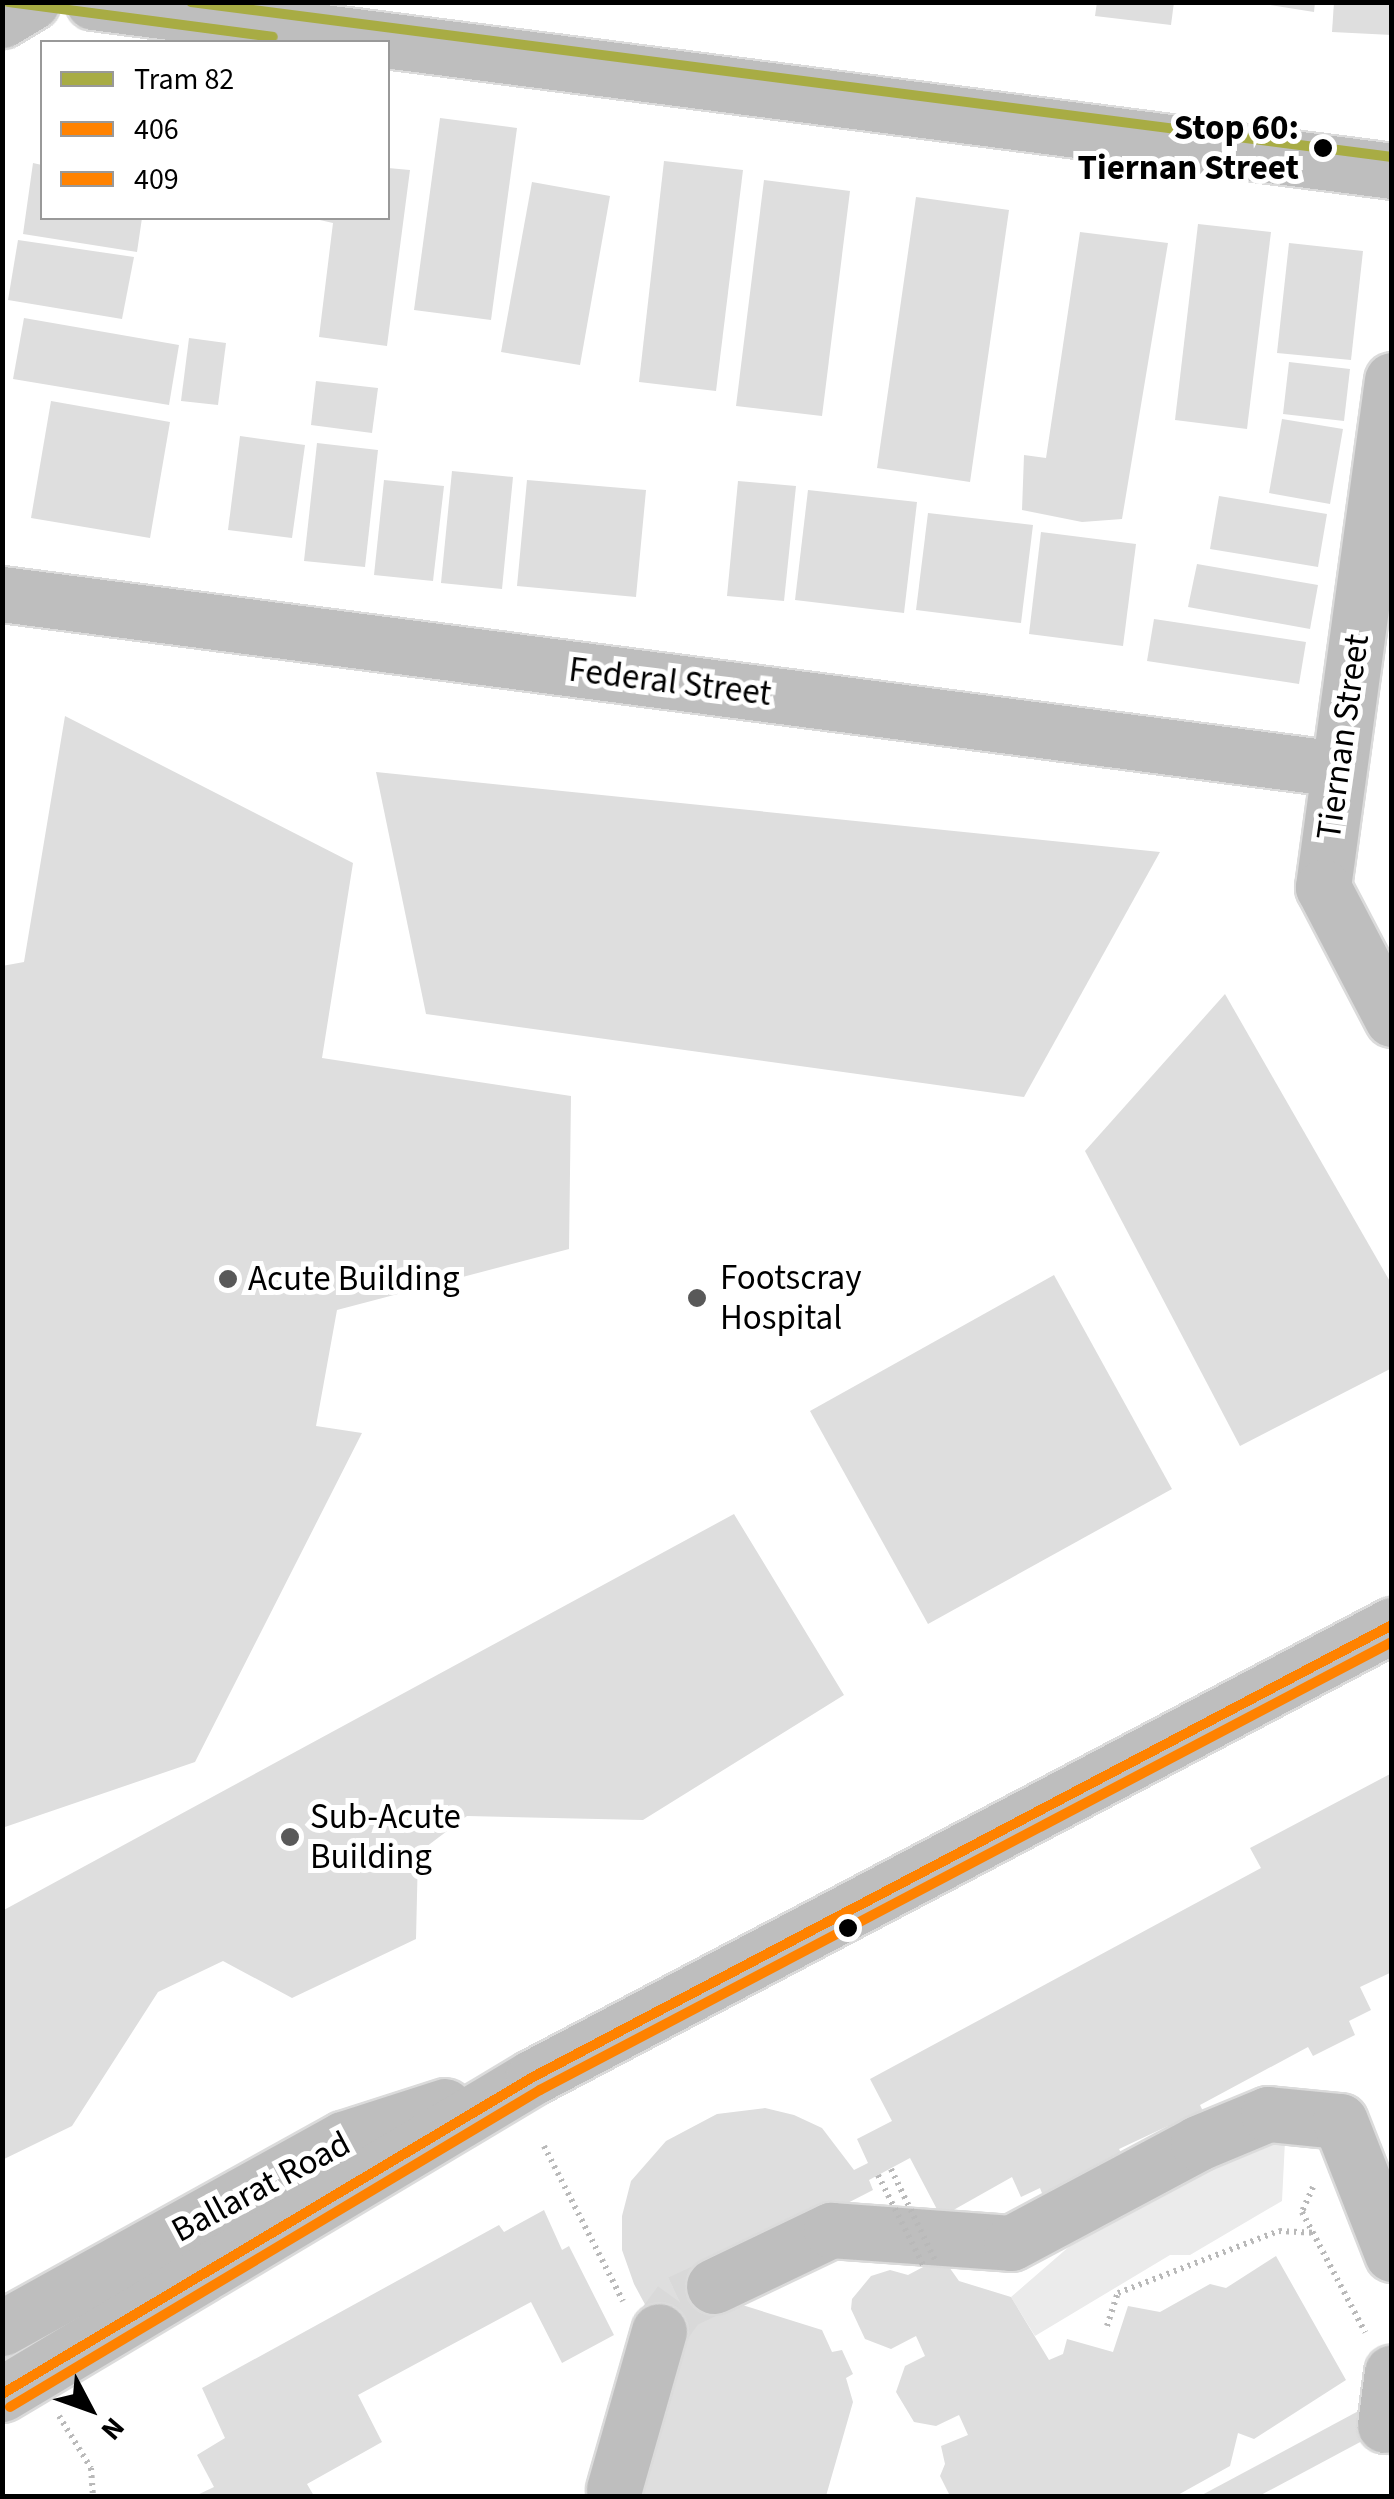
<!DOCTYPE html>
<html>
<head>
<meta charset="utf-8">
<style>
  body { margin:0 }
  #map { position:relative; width:1394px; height:2499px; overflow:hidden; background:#fff; font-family:"Source Sans 3",sans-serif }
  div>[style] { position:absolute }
  .green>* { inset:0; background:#ebebeb }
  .building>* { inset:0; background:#dedede }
  .minor-tunnel>* { height:55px; margin-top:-27.5px; transform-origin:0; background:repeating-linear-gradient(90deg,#d9d9d9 0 55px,transparent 0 83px) }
  .path>* { height:6px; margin-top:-3px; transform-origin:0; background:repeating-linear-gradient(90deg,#b9b9b9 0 2.5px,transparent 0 7.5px) }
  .roads { filter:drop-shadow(2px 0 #dbdbdb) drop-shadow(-2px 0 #dbdbdb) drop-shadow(0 2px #dbdbdb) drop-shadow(0 -2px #dbdbdb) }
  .minor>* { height:55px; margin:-27.5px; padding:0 27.5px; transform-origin:27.5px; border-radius:27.5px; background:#bebebe }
  .tertiary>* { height:55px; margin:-27.5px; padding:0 27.5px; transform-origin:27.5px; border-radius:27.5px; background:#bebebe }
  .trunk>* { height:55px; margin:-27.5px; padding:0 27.5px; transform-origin:27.5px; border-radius:27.5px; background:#bebebe }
  .path-bridge>* { height:6px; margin-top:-3px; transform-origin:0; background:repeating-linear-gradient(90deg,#b9b9b9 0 2.5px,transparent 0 7.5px) }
  .bus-1>* { height:10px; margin:-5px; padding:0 5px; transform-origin:5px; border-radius:5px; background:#ff8200 }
  .bus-2>* { height:10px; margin:-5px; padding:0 5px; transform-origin:5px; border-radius:5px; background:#ff8200 }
  .tram-1>* { height:10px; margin:-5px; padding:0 5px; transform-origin:5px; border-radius:5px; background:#a8ac44 }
  .dots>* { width:28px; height:28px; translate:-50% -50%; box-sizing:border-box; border:5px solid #fff; border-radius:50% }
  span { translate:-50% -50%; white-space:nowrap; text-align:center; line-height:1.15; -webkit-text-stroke:10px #fff; paint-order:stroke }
  .stop-label { font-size:35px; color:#000; font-weight:700 }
  .right { translate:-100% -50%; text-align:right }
  .street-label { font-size:35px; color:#000 }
  .poi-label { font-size:35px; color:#000 }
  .left { translate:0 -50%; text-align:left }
  .frame { position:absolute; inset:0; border:5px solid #000; pointer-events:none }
  .legend { position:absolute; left:40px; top:40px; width:350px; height:180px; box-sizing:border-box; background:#fff; border:2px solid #999; margin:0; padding:12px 18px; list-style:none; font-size:30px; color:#000 }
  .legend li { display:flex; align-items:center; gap:20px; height:50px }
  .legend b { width:50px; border:2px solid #999 }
  .north { position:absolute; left:40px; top:2359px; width:100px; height:100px; -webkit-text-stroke:8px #fff; paint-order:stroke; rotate:131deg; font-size:28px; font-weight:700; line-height:40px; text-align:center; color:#000 }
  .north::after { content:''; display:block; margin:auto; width:35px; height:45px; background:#000; clip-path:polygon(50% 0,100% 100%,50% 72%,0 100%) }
</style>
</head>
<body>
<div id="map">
  <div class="green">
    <div style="clip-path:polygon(1286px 2121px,1282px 2201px,1190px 2255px,1170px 2255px,1035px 2336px,1011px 2297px,1086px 2232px)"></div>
  </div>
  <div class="building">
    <div style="clip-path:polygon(1097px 2px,1174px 2px,1171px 25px,1095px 16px)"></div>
    <div style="clip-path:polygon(1252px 2px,1315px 2px,1314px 12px)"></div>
    <div style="clip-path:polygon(1334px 2px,1392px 2px,1392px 35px,1332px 32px)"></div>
    <div style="clip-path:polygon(440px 118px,517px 128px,491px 320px,414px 310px)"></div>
    <div style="clip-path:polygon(664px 161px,743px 170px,716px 391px,639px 382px)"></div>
    <div style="clip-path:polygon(33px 163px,42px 165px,42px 218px,142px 218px,137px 252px,23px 234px)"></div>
    <div style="clip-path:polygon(388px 168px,410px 170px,387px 346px,319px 337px,333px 223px,311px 218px,388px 218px)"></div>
    <div style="clip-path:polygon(764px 180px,850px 191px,822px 416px,736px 406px)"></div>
    <div style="clip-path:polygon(532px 182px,610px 196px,580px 365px,501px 352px)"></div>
    <div style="clip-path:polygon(916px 197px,1009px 210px,970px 482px,877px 468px)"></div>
    <div style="clip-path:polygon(1198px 224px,1271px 232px,1247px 429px,1175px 420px)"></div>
    <div style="clip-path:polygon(1080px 232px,1168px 243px,1122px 519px,1082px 522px,1022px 510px,1024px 455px,1046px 458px)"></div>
    <div style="clip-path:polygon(18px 240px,134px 257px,122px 319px,8px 300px)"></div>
    <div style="clip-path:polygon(1289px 243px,1363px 251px,1351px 360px,1277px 353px)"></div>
    <div style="clip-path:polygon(24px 318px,179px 345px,169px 405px,13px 379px)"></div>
    <div style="clip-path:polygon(189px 338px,226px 343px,218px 405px,181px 401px)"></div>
    <div style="clip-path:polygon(1289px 362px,1350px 369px,1344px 421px,1283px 414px)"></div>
    <div style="clip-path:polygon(316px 381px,378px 388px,372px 433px,311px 425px)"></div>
    <div style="clip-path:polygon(51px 401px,170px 422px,150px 538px,31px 518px)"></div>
    <div style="clip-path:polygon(1282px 419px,1343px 429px,1330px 504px,1269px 493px)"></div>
    <div style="clip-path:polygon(240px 436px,305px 445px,292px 538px,228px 530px)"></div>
    <div style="clip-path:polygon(317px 443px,378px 450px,365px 567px,304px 561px)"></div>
    <div style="clip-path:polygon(452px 471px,513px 477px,502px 589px,441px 583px)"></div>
    <div style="clip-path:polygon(384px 480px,444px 486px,433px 581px,374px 575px)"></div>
    <div style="clip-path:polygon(527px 480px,646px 490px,636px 597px,517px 586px)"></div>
    <div style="clip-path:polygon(738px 481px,796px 486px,784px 601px,727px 596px)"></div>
    <div style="clip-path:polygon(808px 490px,917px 502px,904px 613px,795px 600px)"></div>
    <div style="clip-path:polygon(1219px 496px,1327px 514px,1318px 567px,1210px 549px)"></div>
    <div style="clip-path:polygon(928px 513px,1033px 525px,1021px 623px,916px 610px)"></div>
    <div style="clip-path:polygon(1041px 532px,1136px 544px,1123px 646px,1029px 634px)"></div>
    <div style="clip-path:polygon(1197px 564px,1318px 585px,1310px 629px,1188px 607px)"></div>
    <div style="clip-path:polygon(1154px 619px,1306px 642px,1299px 684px,1147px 661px)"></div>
    <div style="clip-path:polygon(65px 716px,353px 863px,322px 1058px,571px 1096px,569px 1249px,337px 1310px,316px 1426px,362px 1433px,195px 1762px,2px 1828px,2px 966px,24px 962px)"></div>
    <div style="clip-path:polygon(376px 772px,1160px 852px,1024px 1097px,426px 1014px)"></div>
    <div style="clip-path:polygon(1225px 994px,1392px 1285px,1392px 1368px,1240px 1446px,1085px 1151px)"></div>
    <div style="clip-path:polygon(1054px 1275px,1172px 1489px,928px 1624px,810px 1411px)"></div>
    <div style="clip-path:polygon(734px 1514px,844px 1695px,643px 1820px,467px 1816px,418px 1853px,416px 1939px,292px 1998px,223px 1961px,158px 1992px,72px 2126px,2px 2160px,2px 1911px)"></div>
    <div style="clip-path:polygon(1392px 1773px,1392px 1972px,1360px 1987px,1371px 2010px,1349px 2021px,1355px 2035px,1313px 2056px,1308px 2047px,1200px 2105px,1206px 2117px,1173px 2135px,1168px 2126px,1119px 2149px,1125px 2161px,1045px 2201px,1040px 2188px,1021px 2197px,1012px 2177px,941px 2217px,910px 2158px,869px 2180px,873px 2190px,793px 2231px,720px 2298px,822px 2330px,832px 2352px,842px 2350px,853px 2374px,846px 2378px,853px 2402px,826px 2496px,637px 2496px,676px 2362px,634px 2284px,622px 2250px,622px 2216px,631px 2181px,666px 2141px,717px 2114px,765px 2108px,794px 2115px,822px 2128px,854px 2170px,868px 2163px,857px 2139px,892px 2121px,870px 2079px,1261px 1868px,1250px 1848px)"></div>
    <div style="clip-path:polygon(544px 2210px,562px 2250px,569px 2246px,614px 2335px,562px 2363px,531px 2302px,358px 2395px,382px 2442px,307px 2484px,314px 2496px,195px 2496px,214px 2487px,197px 2455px,225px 2438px,202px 2388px,499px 2225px,504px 2232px)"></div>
    <div style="clip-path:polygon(1276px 2256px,1346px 2380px,1254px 2439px,1238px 2433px,1230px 2466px,1176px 2496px,950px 2496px,940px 2476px,945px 2464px,941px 2446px,968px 2435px,959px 2415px,936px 2426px,914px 2422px,896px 2392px,905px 2366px,925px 2356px,916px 2336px,891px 2349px,865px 2339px,851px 2309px,852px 2299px,871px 2276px,890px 2270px,908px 2275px,942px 2257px,959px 2281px,1011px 2297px,1049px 2360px,1063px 2354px,1067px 2339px,1113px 2352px,1128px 2306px,1160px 2312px,1210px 2284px,1226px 2288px)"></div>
    <div style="clip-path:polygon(1392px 2393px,1392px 2425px,1259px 2496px,1200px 2496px)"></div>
  </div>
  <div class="minor-tunnel">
    <div style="left:659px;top:2331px;width:36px;rotate:-54deg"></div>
    <div style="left:680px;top:2302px;width:38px;rotate:-25deg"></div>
  </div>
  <div class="path">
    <div style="left:544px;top:2146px;width:174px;rotate:63deg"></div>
    <div style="left:1313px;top:2187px;width:27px;rotate:114deg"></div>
    <div style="left:1302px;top:2212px;width:136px;rotate:62.3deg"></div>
    <div style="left:1107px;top:2326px;width:35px;rotate:-72deg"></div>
    <div style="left:1118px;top:2293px;width:173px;rotate:-21.1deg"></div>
    <div style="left:1279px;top:2231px;width:34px;rotate:3deg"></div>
    <div style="left:59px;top:2416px;width:61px;rotate:58.4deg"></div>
    <div style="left:91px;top:2468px;width:28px;rotate:86deg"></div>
  </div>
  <div class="roads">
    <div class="minor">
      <div style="left:1392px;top:380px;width:512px;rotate:97.75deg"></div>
      <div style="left:1323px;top:887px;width:149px;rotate:62.4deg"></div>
      <div style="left:2px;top:594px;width:1347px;rotate:7.46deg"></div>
      <div style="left:714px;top:2286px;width:130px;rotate:-25.6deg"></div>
      <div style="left:831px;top:2230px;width:180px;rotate:4.1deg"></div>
      <div style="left:1011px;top:2243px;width:212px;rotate:-28.1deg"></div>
      <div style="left:1198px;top:2143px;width:76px;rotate:-22.5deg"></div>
      <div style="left:1268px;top:2114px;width:72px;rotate:5.6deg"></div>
      <div style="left:1340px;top:2121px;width:143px;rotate:68.6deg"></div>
      <div style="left:1385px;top:2425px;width:53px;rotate:-82.5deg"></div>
      <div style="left:614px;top:2489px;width:164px;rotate:-74.1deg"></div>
    </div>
    <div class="tertiary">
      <div style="left:93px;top:2px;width:1310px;rotate:7.41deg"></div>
      <div style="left:2px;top:20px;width:35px;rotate:-31deg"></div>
    </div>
    <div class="trunk">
      <div style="left:2px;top:2328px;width:390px;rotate:-29deg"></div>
      <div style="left:343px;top:2139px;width:107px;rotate:-17.9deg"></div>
      <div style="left:2px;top:2394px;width:618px;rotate:-30.84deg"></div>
      <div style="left:533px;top:2077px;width:971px;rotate:-27.75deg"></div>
    </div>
  </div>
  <div class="path-bridge">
    <div style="left:891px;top:2169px;width:101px;rotate:64.2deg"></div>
    <div style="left:878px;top:2175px;width:101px;rotate:63.4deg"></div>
  </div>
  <div class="bus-1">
    <div style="left:2px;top:2394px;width:618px;rotate:-30.84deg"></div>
    <div style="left:533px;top:2077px;width:971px;rotate:-27.75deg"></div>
  </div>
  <div class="bus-2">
    <div style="left:10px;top:2407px;width:618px;rotate:-30.88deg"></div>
    <div style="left:540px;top:2090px;width:963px;rotate:-27.74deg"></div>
  </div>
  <div class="tram-1">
    <div style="left:8px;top:2px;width:267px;rotate:7.5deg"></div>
    <div style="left:191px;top:2px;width:1211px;rotate:7.35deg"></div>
  </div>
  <div class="dots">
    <div style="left:1323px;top:148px;background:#000"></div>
    <div style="left:228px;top:1279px;background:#595959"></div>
    <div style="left:697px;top:1298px;background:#595959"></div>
    <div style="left:290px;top:1837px;background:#595959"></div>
    <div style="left:848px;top:1928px;background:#000"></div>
  </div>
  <div class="stop-label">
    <span class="right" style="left:1299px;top:148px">Stop 60:<br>Tiernan Street</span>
  </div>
  <div class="street-label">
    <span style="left:670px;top:682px;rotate:7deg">Federal Street</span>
    <span style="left:1343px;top:737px;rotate:-82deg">Tiernan Street</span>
    <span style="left:261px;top:2187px;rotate:-28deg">Ballarat Road</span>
  </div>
  <div class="poi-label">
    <span class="left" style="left:720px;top:1298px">Footscray<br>Hospital</span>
    <span class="left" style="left:248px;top:1279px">Acute Building</span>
    <span class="left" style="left:310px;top:1837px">Sub-Acute<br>Building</span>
  </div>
  <div class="frame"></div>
  <ul class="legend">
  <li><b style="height:12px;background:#a8ac44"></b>Tram 82</li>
  <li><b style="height:12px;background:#ff8200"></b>406</li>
  <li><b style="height:12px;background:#ff8200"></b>409</li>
  </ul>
  <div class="north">N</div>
</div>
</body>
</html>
